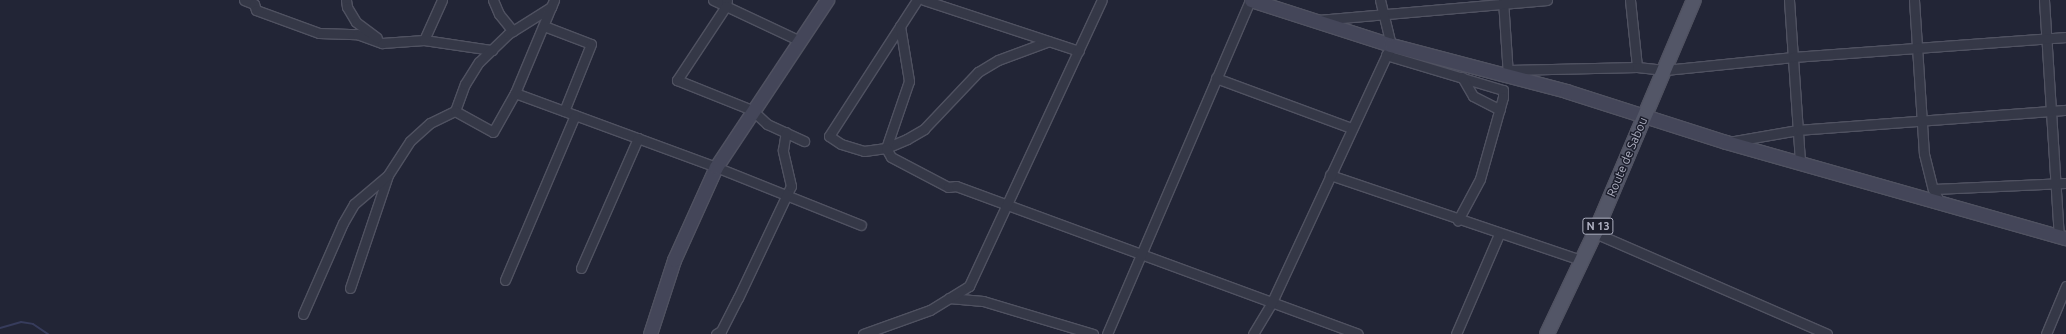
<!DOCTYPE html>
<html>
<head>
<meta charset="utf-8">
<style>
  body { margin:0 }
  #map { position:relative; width:2066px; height:334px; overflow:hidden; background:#222536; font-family:Ubuntu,sans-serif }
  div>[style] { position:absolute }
  .stream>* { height:2px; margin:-1px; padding:0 1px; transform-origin:1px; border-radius:1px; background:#373c5c }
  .roads { filter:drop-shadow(1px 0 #505261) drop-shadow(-1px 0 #505261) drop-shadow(0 1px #505261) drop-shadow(0 -1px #505261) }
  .street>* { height:9px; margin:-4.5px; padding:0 4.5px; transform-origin:4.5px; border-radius:4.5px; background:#353847 }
  .secondary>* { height:13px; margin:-6.5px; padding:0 6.5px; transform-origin:6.5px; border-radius:6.5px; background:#444659 }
  .primary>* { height:14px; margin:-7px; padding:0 7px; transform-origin:7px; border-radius:7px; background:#535667 }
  span { translate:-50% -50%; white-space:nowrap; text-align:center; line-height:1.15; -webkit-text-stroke:3px #1b1d2b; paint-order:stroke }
  .shield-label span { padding:1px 3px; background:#1b1d2b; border:1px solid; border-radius:3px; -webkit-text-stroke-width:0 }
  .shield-label { font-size:11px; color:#b0b2c3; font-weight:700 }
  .street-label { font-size:12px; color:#b0b2c3 }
</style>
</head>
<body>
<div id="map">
  <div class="stream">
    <div style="left:0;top:328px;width:22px;rotate:-16deg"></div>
    <div style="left:21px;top:322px;width:12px;rotate:9deg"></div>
    <div style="left:33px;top:324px;width:18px;rotate:34deg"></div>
  </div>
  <div class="roads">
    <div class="street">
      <div style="left:244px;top:0;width:11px;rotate:22deg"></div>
      <div style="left:254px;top:4px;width:6px;rotate:72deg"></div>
      <div style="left:256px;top:10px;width:67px;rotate:20.1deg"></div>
      <div style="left:319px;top:33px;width:38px;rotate:2deg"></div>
      <div style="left:357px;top:34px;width:27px;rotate:20deg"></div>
      <div style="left:382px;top:43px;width:42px;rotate:-4.1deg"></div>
      <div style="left:424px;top:40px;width:69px;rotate:8.4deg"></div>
      <div style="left:346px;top:0;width:7px;rotate:82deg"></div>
      <div style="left:347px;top:7px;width:17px;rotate:59deg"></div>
      <div style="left:356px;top:22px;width:26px;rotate:37deg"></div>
      <div style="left:493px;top:0;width:15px;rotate:67deg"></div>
      <div style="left:499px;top:14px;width:22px;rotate:51deg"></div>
      <div style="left:713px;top:0;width:94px;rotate:25.2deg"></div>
      <div style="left:727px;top:0;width:6px;rotate:99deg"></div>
      <div style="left:726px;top:6px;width:89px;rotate:123.5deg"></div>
      <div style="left:677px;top:80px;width:81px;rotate:21.8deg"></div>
      <div style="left:752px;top:110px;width:21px;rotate:43deg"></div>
      <div style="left:767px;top:124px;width:41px;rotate:24.7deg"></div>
      <div style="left:917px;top:0;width:162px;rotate:122.9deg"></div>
      <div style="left:829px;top:136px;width:14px;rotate:34deg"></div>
      <div style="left:841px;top:144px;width:24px;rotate:17deg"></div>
      <div style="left:864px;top:151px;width:22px;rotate:-8deg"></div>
      <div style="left:886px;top:148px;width:23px;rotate:-23deg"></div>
      <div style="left:907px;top:139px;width:20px;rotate:-30deg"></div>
      <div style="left:924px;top:129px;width:79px;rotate:-46.5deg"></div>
      <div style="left:978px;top:72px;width:23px;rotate:-31deg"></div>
      <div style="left:998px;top:60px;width:54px;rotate:-20.4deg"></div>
      <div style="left:924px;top:0;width:163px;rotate:18.2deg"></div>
      <div style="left:1503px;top:0;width:75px;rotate:86.2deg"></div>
      <div style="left:1630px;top:0;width:67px;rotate:84deg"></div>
      <div style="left:1789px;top:0;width:163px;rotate:86.1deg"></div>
      <div style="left:1914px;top:0;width:154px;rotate:86.3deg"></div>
      <div style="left:1924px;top:154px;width:36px;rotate:76deg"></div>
      <div style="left:1933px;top:189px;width:16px;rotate:63deg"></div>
      <div style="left:2044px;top:0;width:236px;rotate:86.4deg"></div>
      <div style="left:1318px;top:20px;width:230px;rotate:-5deg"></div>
      <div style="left:544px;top:26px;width:50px;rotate:21deg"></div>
      <div style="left:591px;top:44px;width:72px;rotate:111.9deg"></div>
      <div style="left:900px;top:26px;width:56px;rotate:80.7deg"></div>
      <div style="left:909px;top:81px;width:71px;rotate:108.9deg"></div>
      <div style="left:886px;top:148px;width:10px;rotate:61deg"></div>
      <div style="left:891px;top:157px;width:64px;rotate:27.8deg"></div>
      <div style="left:948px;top:187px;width:8px;rotate:-7deg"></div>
      <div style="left:956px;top:186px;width:428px;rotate:20.2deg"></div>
      <div style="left:424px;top:40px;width:44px;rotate:-65.8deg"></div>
      <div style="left:1386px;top:55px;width:122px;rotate:16.7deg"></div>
      <div style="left:1503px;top:90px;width:7px;rotate:90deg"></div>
      <div style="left:1503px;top:97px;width:85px;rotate:105.7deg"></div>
      <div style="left:1480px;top:179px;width:47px;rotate:118.2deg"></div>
      <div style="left:1509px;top:70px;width:128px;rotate:-1.3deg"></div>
      <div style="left:1637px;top:67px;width:28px;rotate:6deg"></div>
      <div style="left:1665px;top:70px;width:129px;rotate:-5.8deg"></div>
      <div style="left:1793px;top:57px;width:274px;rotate:-4.2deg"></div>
      <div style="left:1462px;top:77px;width:22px;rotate:60deg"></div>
      <div style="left:1473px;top:96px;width:30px;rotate:27deg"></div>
      <div style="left:1216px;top:78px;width:144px;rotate:20.3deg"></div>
      <div style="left:515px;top:93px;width:214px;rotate:20.2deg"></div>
      <div style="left:716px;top:167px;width:156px;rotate:21.8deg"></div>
      <div style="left:455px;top:111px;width:29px;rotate:-70deg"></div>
      <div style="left:465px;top:84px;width:26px;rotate:-58deg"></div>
      <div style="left:479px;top:62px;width:40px;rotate:-44deg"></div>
      <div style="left:508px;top:34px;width:51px;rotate:-32.1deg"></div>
      <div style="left:551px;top:7px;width:8px;rotate:-67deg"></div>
      <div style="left:1729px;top:142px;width:70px;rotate:-9.9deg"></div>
      <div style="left:1798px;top:130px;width:269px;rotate:-4.3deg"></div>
      <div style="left:1330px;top:175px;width:265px;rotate:18.7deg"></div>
      <div style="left:1933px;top:189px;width:133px;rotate:-2.6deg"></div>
      <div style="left:1595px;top:233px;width:253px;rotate:23.5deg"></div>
      <div style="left:581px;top:268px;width:142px;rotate:-66.3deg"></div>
      <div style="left:505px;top:280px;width:179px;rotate:-67deg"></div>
      <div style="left:350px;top:288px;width:119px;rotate:-71.4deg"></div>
      <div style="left:388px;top:175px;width:40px;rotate:-57.1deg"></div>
      <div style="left:410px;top:141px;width:27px;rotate:-42deg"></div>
      <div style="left:430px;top:123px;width:28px;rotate:-26deg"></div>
      <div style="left:455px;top:111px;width:43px;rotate:28.9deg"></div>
      <div style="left:493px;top:132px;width:45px;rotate:-60.6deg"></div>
      <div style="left:515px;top:93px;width:93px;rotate:-67.3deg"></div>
      <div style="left:949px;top:298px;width:34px;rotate:5deg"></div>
      <div style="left:983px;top:301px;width:115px;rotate:16.7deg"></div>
      <div style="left:303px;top:314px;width:99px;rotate:-66.3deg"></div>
      <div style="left:343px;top:223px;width:22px;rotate:-60deg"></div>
      <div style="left:354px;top:204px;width:43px;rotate:-40.3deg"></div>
      <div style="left:716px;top:334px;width:6px;rotate:-31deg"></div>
      <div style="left:721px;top:331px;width:37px;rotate:-63deg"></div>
      <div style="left:738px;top:298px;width:124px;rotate:-64.7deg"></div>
      <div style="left:791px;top:186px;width:37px;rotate:-103deg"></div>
      <div style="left:783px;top:150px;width:18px;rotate:-81deg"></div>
      <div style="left:863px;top:334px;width:71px;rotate:-19.7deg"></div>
      <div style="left:930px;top:310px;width:46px;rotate:-31.6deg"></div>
      <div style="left:969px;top:286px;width:315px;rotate:-65.1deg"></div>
      <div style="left:1107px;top:334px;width:363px;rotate:-66.8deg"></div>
      <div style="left:1253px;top:334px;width:35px;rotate:-59deg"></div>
      <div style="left:1271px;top:304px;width:285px;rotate:-65.1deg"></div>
      <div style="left:1391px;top:45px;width:46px;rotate:-103.7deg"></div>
      <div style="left:1456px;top:334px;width:109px;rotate:-66.7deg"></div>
      <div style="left:2046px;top:334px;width:52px;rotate:-67.4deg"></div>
    </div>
    <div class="secondary">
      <div style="left:1251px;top:0;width:147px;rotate:17.8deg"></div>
      <div style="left:1391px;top:45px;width:181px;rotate:14.7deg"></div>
      <div style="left:1566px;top:91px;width:168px;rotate:17.7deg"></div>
      <div style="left:1726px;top:142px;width:353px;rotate:15.8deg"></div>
      <div style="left:650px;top:334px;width:78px;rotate:-72deg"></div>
      <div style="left:674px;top:260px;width:102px;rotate:-65.7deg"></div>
      <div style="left:716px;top:167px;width:201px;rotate:-56.4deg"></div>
    </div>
    <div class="primary">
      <div style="left:1547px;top:334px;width:112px;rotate:-64.6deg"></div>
      <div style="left:1595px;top:233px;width:253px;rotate:-67deg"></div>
    </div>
  </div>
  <div class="shield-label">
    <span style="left:1598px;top:226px">N 13</span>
  </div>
  <div class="street-label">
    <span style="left:1627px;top:157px;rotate:-67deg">Route de Sabou</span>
  </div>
</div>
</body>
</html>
